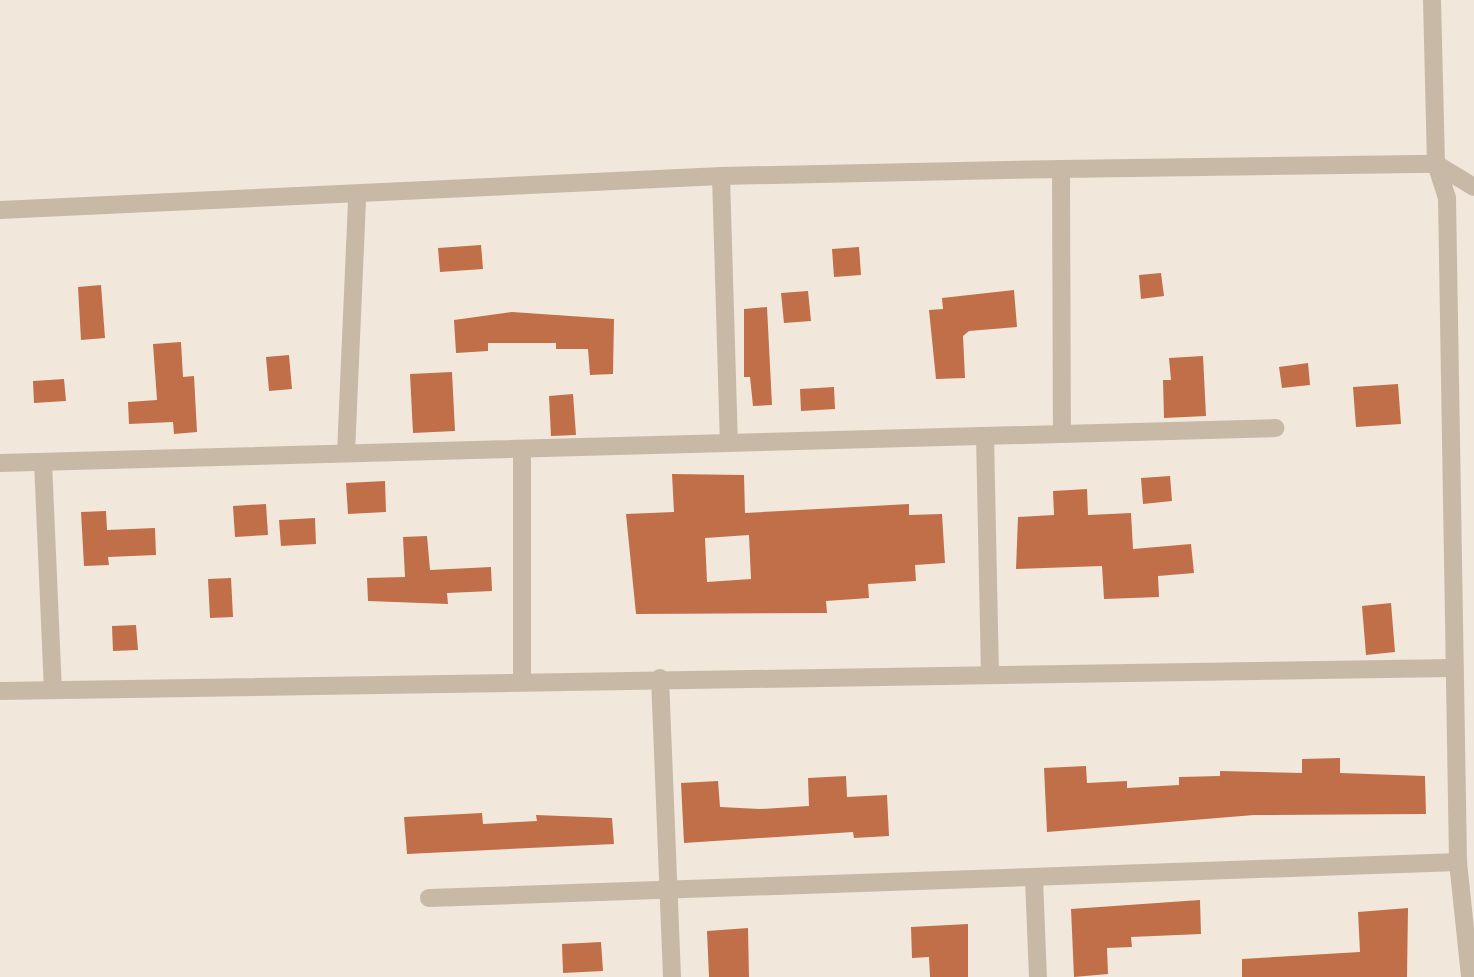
<!DOCTYPE html>
<html>
<head>
<meta charset="utf-8">
<style>
  body { margin:0 }
  #map { position:relative; width:1474px; height:977px; overflow:hidden; background:#f1e8db; font-family:"Work Sans",sans-serif }
  div>[style] { position:absolute }
  .building>* { inset:0; background:#c16f48 }
  .street>* { height:18px; margin:-9px; padding:0 9px; transform-origin:9px; border-radius:9px; background:#c8b9a7 }
  span { translate:-50% -50%; white-space:nowrap; text-align:center; line-height:1.15; -webkit-text-stroke:5px #f8f2e7; paint-order:stroke }
</style>
</head>
<body>
<div id="map">
  <div class="building">
    <div style="clip-path:polygon(481px 245px,483px 269px,440px 272px,438px 248px)"></div>
    <div style="clip-path:polygon(859px 247px,861px 275px,834px 277px,832px 249px)"></div>
    <div style="clip-path:polygon(1161px 273px,1164px 296px,1141px 299px,1139px 275px)"></div>
    <div style="clip-path:polygon(101px 285px,105px 338px,81px 340px,78px 287px)"></div>
    <div style="clip-path:polygon(1014px 290px,1017px 327px,969px 331px,963px 336px,965px 378px,936px 379px,929px 310px,943px 309px,942px 298px)"></div>
    <div style="clip-path:polygon(808px 291px,811px 321px,784px 323px,781px 293px)"></div>
    <div style="clip-path:polygon(767px 307px,772px 405px,753px 406px,750px 377px,744px 377px,744px 309px)"></div>
    <div style="clip-path:polygon(512px 312px,614px 319px,613px 374px,590px 375px,588px 349px,556px 349px,556px 343px,488px 343px,488px 351px,456px 353px,454px 320px)"></div>
    <div style="clip-path:polygon(181px 342px,183px 377px,194px 376px,197px 432px,174px 434px,173px 422px,129px 424px,128px 402px,157px 400px,153px 344px)"></div>
    <div style="clip-path:polygon(289px 355px,292px 389px,269px 391px,266px 357px)"></div>
    <div style="clip-path:polygon(1203px 356px,1206px 416px,1164px 418px,1163px 380px,1171px 380px,1169px 358px)"></div>
    <div style="clip-path:polygon(1308px 363px,1310px 385px,1282px 388px,1279px 367px)"></div>
    <div style="clip-path:polygon(452px 372px,455px 431px,413px 433px,410px 374px)"></div>
    <div style="clip-path:polygon(64px 379px,66px 401px,34px 403px,33px 381px)"></div>
    <div style="clip-path:polygon(1398px 384px,1401px 424px,1356px 427px,1353px 387px)"></div>
    <div style="clip-path:polygon(834px 387px,835px 409px,801px 411px,800px 389px)"></div>
    <div style="clip-path:polygon(573px 394px,576px 435px,551px 436px,549px 396px)"></div>
    <div style="clip-path:polygon(evenodd,672px 474px,744px 475px,745px 513px,909px 504px,909px 515px,942px 514px,945px 563px,915px 565px,916px 581px,868px 584px,869px 598px,826px 601px,827px 613px,636px 614px,626px 514px,674px 512px,672px 474px,749px 535px,751px 579px,707px 582px,705px 538px,749px 535px)"></div>
    <div style="clip-path:polygon(1170px 476px,1172px 501px,1143px 504px,1141px 478px)"></div>
    <div style="clip-path:polygon(385px 481px,386px 512px,348px 514px,346px 483px)"></div>
    <div style="clip-path:polygon(1087px 489px,1088px 515px,1131px 513px,1133px 549px,1191px 544px,1194px 573px,1158px 576px,1159px 597px,1104px 599px,1102px 566px,1016px 569px,1018px 517px,1054px 515px,1053px 491px)"></div>
    <div style="clip-path:polygon(266px 504px,268px 535px,235px 537px,233px 506px)"></div>
    <div style="clip-path:polygon(106px 511px,107px 530px,155px 528px,156px 555px,108px 557px,109px 565px,84px 566px,81px 512px)"></div>
    <div style="clip-path:polygon(315px 518px,316px 544px,281px 546px,279px 520px)"></div>
    <div style="clip-path:polygon(427px 536px,430px 570px,491px 567px,492px 591px,447px 593px,448px 604px,368px 601px,367px 578px,405px 577px,403px 537px)"></div>
    <div style="clip-path:polygon(231px 578px,233px 617px,210px 618px,208px 579px)"></div>
    <div style="clip-path:polygon(1391px 603px,1395px 652px,1366px 655px,1362px 606px)"></div>
    <div style="clip-path:polygon(136px 625px,138px 650px,113px 651px,112px 626px)"></div>
    <div style="clip-path:polygon(1340px 758px,1340px 773px,1425px 776px,1426px 814px,1254px 815px,1047px 832px,1044px 768px,1086px 766px,1087px 783px,1127px 781px,1127px 788px,1179px 785px,1179px 777px,1220px 776px,1220px 771px,1302px 773px,1302px 759px)"></div>
    <div style="clip-path:polygon(846px 776px,847px 797px,887px 795px,889px 836px,854px 838px,853px 832px,684px 843px,681px 783px,718px 781px,720px 807px,760px 809px,809px 806px,808px 778px)"></div>
    <div style="clip-path:polygon(482px 813px,483px 824px,537px 821px,536px 815px,612px 818px,614px 844px,407px 854px,404px 817px)"></div>
    <div style="clip-path:polygon(1200px 900px,1201px 934px,1131px 937px,1132px 947px,1107px 948px,1108px 974px,1074px 977px,1071px 909px)"></div>
    <div style="clip-path:polygon(1408px 908px,1407px 977px,1242px 977px,1242px 959px,1360px 952px,1358px 912px)"></div>
    <div style="clip-path:polygon(968px 924px,968px 977px,930px 977px,929px 957px,912px 958px,911px 927px)"></div>
    <div style="clip-path:polygon(748px 928px,749px 977px,709px 977px,707px 931px)"></div>
    <div style="clip-path:polygon(601px 942px,603px 971px,563px 973px,562px 944px)"></div>
  </div>
  <div class="street">
    <div style="left:1432px;top:0;width:164px;rotate:88.6deg"></div>
    <div style="left:1436px;top:164px;width:36px;rotate:72deg"></div>
    <div style="left:1447px;top:198px;width:664px;rotate:89.05deg"></div>
    <div style="left:1458px;top:862px;width:116px;rotate:84deg"></div>
    <div style="left:1061px;top:169px;width:265px;rotate:89.8deg"></div>
    <div style="left:721px;top:176px;width:267px;rotate:88.3deg"></div>
    <div style="left:0;top:210px;width:722px;rotate:-2.7deg"></div>
    <div style="left:721px;top:176px;width:340px;rotate:-1.2deg"></div>
    <div style="left:1061px;top:169px;width:375px;rotate:-0.8deg"></div>
    <div style="left:1436px;top:164px;width:44px;rotate:31.2deg"></div>
    <div style="left:985px;top:436px;width:235px;rotate:88.8deg"></div>
    <div style="left:522px;top:449px;width:232px;rotate:90deg"></div>
    <div style="left:346px;top:453px;width:257px;rotate:-87.5deg"></div>
    <div style="left:43px;top:462px;width:228px;rotate:87.5deg"></div>
    <div style="left:0;top:463px;width:1276px;rotate:-1.57deg"></div>
    <div style="left:660px;top:678px;width:299px;rotate:87.7deg"></div>
    <div style="left:0;top:691px;width:1453px;rotate:-0.91deg"></div>
    <div style="left:1034px;top:879px;width:98px;rotate:87.7deg"></div>
    <div style="left:429px;top:898px;width:1030px;rotate:-2deg"></div>
  </div>
</div>
</body>
</html>
